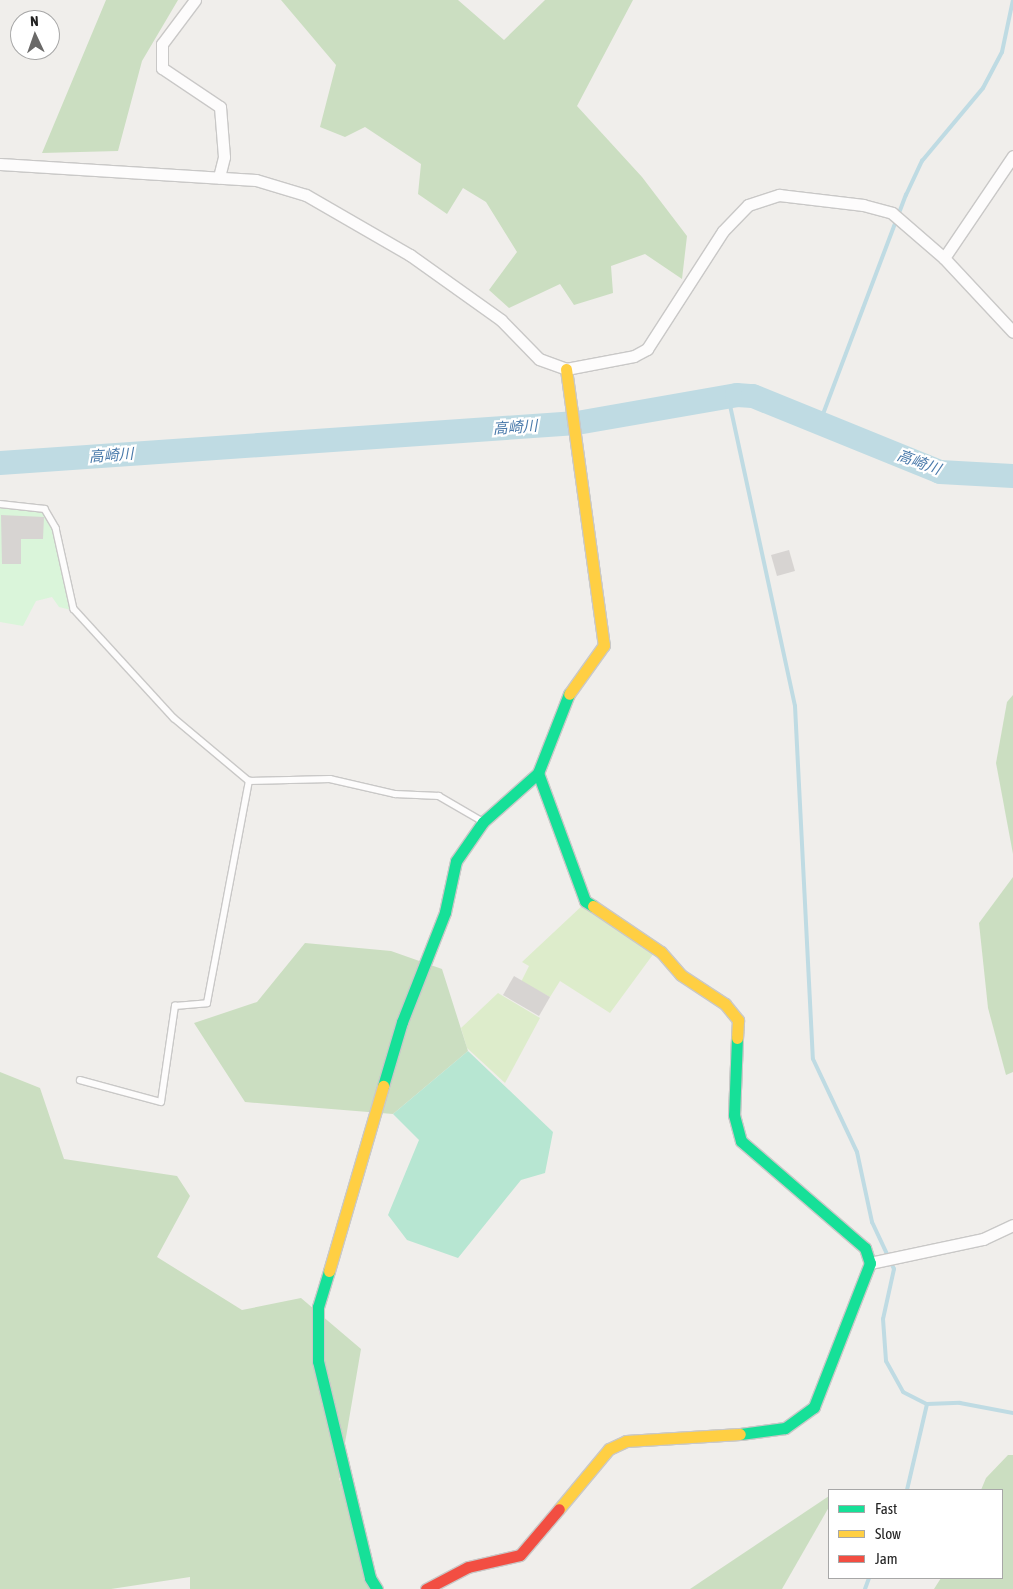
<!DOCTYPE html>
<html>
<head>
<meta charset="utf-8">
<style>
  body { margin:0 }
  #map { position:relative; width:1013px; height:1589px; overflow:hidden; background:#f0eeeb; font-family:"Asap Condensed","Noto Sans JP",sans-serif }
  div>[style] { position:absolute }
  .grass>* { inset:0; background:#ddeccb }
  .forest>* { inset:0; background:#cbdec1 }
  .park>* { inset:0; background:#daf5da }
  .pitch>* { inset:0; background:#b7e6d2 }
  .stream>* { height:4px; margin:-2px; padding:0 2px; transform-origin:2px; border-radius:2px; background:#bfdbe3 }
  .river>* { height:24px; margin:-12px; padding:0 12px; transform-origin:12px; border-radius:12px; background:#bfdbe3 }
  .building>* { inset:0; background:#d7d4d2 }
  .roads { filter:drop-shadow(1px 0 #c9c8c7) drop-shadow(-1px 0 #c9c8c7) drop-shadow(0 1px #c9c8c7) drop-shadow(0 -1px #c9c8c7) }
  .lane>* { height:5.5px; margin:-2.75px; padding:0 2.75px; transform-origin:2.75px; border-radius:2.75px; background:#fdfcfc }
  .street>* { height:11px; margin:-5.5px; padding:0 5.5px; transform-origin:5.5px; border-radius:5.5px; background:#fdfcfc }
  .fast>* { height:11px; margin:-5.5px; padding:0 5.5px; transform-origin:5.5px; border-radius:5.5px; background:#16e098 }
  .slow>* { height:11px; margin:-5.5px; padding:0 5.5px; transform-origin:5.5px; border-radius:5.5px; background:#ffcf43 }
  .jam>* { height:11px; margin:-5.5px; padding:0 5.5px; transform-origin:5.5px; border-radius:5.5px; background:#f24e42 }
  span { translate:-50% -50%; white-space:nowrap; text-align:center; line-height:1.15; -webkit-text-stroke:4.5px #fff; paint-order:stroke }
  .water-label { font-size:15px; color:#4a7aab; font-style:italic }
  .legend { position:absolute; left:828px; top:1489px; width:175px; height:90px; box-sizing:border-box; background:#fff; border:1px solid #a7a7a7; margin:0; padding:6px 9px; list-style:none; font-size:15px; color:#222 }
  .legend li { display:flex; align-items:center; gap:10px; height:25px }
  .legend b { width:25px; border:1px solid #a7a7a7 }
  .north { position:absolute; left:10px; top:10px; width:50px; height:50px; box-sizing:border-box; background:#fff; border:1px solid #a7a7a7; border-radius:50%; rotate:357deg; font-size:14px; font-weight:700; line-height:20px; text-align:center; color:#222 }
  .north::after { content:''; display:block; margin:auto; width:18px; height:22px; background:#6a6968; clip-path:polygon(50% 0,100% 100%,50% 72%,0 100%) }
</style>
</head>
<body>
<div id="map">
  <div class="grass">
    <div style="clip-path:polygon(585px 903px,657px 949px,610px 1013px,560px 981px,550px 997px,521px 982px,529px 966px,522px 962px)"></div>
    <div style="clip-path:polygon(498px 993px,540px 1018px,505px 1083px,467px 1048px,461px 1028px)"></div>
  </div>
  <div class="forest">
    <div style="clip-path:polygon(106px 0,178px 0,142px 61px,118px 151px,42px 153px)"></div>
    <div style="clip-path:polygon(281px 0,458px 0,504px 40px,545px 0,633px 0,577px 106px,642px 177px,687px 236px,682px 279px,645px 254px,611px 266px,613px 293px,574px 305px,560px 284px,509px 308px,489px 290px,517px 252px,486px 202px,463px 188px,447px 214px,418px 194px,421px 164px,365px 127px,345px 137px,320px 127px,336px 65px)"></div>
    <div style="clip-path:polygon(1013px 695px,1013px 854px,996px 763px,1007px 702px)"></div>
    <div style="clip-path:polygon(1013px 877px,1013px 1072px,1006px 1075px,988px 1008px,979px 923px)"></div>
    <div style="clip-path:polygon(305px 943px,391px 951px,442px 969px,468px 1051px,393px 1114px,245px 1102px,194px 1023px,257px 1002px)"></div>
    <div style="clip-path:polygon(0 1072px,40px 1088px,64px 1159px,177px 1176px,190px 1196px,157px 1257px,242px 1310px,301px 1298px,361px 1349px,339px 1478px,373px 1589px,190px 1589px,190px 1577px,111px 1589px,0 1589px)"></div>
    <div style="clip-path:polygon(1008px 1455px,1013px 1455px,1013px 1589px,934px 1589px,941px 1578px,1002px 1578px,1002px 1490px,981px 1490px,986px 1478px)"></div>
    <div style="clip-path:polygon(829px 1496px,829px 1507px,782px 1589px,690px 1589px)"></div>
  </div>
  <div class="park">
    <div style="clip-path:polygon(0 506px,44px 511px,54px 527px,71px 610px,59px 607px,52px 597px,36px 601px,23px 626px,0 622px)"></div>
  </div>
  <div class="pitch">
    <div style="clip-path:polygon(468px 1051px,553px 1132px,545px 1173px,521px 1180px,458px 1258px,407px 1240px,388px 1215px,419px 1140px,393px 1114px)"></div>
  </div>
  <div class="stream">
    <div style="left:728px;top:396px;width:317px;rotate:77.8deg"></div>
    <div style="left:795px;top:706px;width:353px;rotate:87.1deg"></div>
    <div style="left:813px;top:1059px;width:103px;rotate:64.7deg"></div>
    <div style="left:857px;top:1152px;width:72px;rotate:77.9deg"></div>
    <div style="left:872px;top:1222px;width:52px;rotate:64.9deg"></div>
    <div style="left:894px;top:1269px;width:51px;rotate:102.4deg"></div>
    <div style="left:883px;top:1319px;width:42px;rotate:85.9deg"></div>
    <div style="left:886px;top:1361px;width:35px;rotate:61deg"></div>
    <div style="left:903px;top:1392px;width:27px;rotate:27deg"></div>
    <div style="left:927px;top:1404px;width:33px;rotate:-2deg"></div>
    <div style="left:960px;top:1403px;width:54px;rotate:10.7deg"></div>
    <div style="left:820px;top:422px;width:243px;rotate:-69.3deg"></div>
    <div style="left:906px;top:195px;width:38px;rotate:-65deg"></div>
    <div style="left:922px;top:161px;width:95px;rotate:-50.1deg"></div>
    <div style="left:983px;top:88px;width:41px;rotate:-62.2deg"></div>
    <div style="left:1002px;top:52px;width:53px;rotate:-78.1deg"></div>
    <div style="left:907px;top:1490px;width:88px;rotate:-76.9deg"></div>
    <div style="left:865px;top:1589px;width:12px;rotate:-70deg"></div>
  </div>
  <div class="river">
    <div style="left:0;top:463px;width:578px;rotate:-3.97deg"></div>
    <div style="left:577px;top:423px;width:162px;rotate:-9.9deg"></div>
    <div style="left:737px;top:395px;width:16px;rotate:4deg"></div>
    <div style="left:753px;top:396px;width:202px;rotate:22.1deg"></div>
    <div style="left:940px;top:472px;width:73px;rotate:3.1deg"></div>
  </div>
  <div class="building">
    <div style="clip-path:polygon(1px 515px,44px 517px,43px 539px,21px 539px,21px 564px,2px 564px)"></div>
    <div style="clip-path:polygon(789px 550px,795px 571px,777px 576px,771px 555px)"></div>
    <div style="clip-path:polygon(514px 976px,550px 997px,539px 1016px,503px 995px)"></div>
  </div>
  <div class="roads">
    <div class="lane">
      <div style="left:0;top:504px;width:45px;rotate:6.3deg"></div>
      <div style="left:45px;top:509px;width:22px;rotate:60deg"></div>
      <div style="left:56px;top:528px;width:83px;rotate:77.5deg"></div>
      <div style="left:74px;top:609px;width:148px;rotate:47.5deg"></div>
      <div style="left:174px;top:718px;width:98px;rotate:40deg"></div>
      <div style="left:249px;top:781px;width:81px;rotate:-1.4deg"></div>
      <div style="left:330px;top:779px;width:67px;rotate:13deg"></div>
      <div style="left:395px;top:794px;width:44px;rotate:2.6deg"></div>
      <div style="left:439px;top:796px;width:50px;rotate:30.2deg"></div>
      <div style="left:80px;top:1080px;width:84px;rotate:15.2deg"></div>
      <div style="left:161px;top:1102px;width:97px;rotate:-81.7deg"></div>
      <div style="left:175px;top:1006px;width:32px;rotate:-5deg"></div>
      <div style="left:207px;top:1003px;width:226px;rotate:-79.3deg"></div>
    </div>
    <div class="street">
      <div style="left:195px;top:0;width:55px;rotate:126.9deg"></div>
      <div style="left:162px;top:44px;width:24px;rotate:90deg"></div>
      <div style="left:162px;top:68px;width:70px;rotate:33.9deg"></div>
      <div style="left:220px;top:107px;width:50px;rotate:85.4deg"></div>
      <div style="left:224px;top:157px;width:21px;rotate:104deg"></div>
      <div style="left:0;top:164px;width:256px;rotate:3.6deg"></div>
      <div style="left:256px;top:180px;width:52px;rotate:16.7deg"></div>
      <div style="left:306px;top:195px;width:120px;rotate:30deg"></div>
      <div style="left:410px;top:255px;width:112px;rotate:35.5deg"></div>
      <div style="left:501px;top:320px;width:54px;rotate:45.7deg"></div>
      <div style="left:539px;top:359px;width:29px;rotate:20deg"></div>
      <div style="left:566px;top:369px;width:69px;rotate:-10.8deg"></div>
      <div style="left:634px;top:356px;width:15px;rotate:-28deg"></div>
      <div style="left:647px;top:349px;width:140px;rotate:-57.2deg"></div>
      <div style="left:723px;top:231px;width:36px;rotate:-46deg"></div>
      <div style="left:748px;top:205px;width:33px;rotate:-18deg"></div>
      <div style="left:779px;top:195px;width:85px;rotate:6.8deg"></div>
      <div style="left:863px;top:205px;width:30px;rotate:15deg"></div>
      <div style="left:892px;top:213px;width:69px;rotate:40.9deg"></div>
      <div style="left:944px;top:258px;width:101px;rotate:47deg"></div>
      <div style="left:944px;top:258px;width:123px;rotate:-55.9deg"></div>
      <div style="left:870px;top:1263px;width:116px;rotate:-12deg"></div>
      <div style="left:983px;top:1239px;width:33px;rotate:-25deg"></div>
    </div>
    <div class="fast">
      <div style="left:538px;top:773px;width:136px;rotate:69.8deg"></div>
      <div style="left:585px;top:901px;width:9px;rotate:32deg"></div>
      <div style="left:737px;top:1038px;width:77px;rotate:92.2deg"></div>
      <div style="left:734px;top:1115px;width:27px;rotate:75deg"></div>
      <div style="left:741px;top:1141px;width:164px;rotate:40.8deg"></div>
      <div style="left:865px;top:1248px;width:16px;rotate:72deg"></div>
      <div style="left:870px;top:1263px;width:155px;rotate:111.3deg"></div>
      <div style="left:814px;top:1407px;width:36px;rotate:144deg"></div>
      <div style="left:785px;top:1428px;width:45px;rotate:172.4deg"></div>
      <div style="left:383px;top:1086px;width:67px;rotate:-73.5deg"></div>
      <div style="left:402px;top:1022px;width:118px;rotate:-68.6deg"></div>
      <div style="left:445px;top:912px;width:52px;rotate:-77.8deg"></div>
      <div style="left:456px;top:861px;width:47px;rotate:-55.3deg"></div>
      <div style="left:483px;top:822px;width:74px;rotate:-41.7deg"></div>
      <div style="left:538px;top:773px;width:85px;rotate:-68.6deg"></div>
      <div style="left:329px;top:1271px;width:38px;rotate:107deg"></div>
      <div style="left:318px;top:1307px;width:54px;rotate:90deg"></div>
      <div style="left:318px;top:1361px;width:223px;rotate:76.5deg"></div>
      <div style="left:370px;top:1578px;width:13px;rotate:58deg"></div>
    </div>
    <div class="slow">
      <div style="left:566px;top:369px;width:279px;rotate:82.2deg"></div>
      <div style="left:604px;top:645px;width:60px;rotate:125.5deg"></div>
      <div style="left:593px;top:906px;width:82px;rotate:34.1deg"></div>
      <div style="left:661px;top:952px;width:30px;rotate:49deg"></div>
      <div style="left:681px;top:975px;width:53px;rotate:33.4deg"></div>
      <div style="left:725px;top:1004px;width:21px;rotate:51deg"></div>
      <div style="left:738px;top:1020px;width:18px;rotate:93deg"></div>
      <div style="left:329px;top:1271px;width:193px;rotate:-73.7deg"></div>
      <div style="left:559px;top:1509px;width:78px;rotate:-50.2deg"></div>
      <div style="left:609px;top:1449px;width:19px;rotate:-25deg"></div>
      <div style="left:626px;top:1441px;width:114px;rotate:-3.5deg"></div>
    </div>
    <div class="jam">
      <div style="left:426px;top:1589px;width:47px;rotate:-27.6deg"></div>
      <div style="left:468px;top:1567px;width:53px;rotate:-13deg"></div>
      <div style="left:520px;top:1555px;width:60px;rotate:-49.7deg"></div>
    </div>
  </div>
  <div class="water-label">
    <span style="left:515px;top:427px;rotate:-4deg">高崎川</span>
    <span style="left:111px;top:455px;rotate:-4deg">高崎川</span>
    <span style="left:919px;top:462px;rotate:20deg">高崎川</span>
  </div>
  <ul class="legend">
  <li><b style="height:6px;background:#16e098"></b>Fast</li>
  <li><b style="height:6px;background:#ffcf43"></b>Slow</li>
  <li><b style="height:6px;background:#f24e42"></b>Jam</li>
  </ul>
  <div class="north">N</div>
</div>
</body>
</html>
